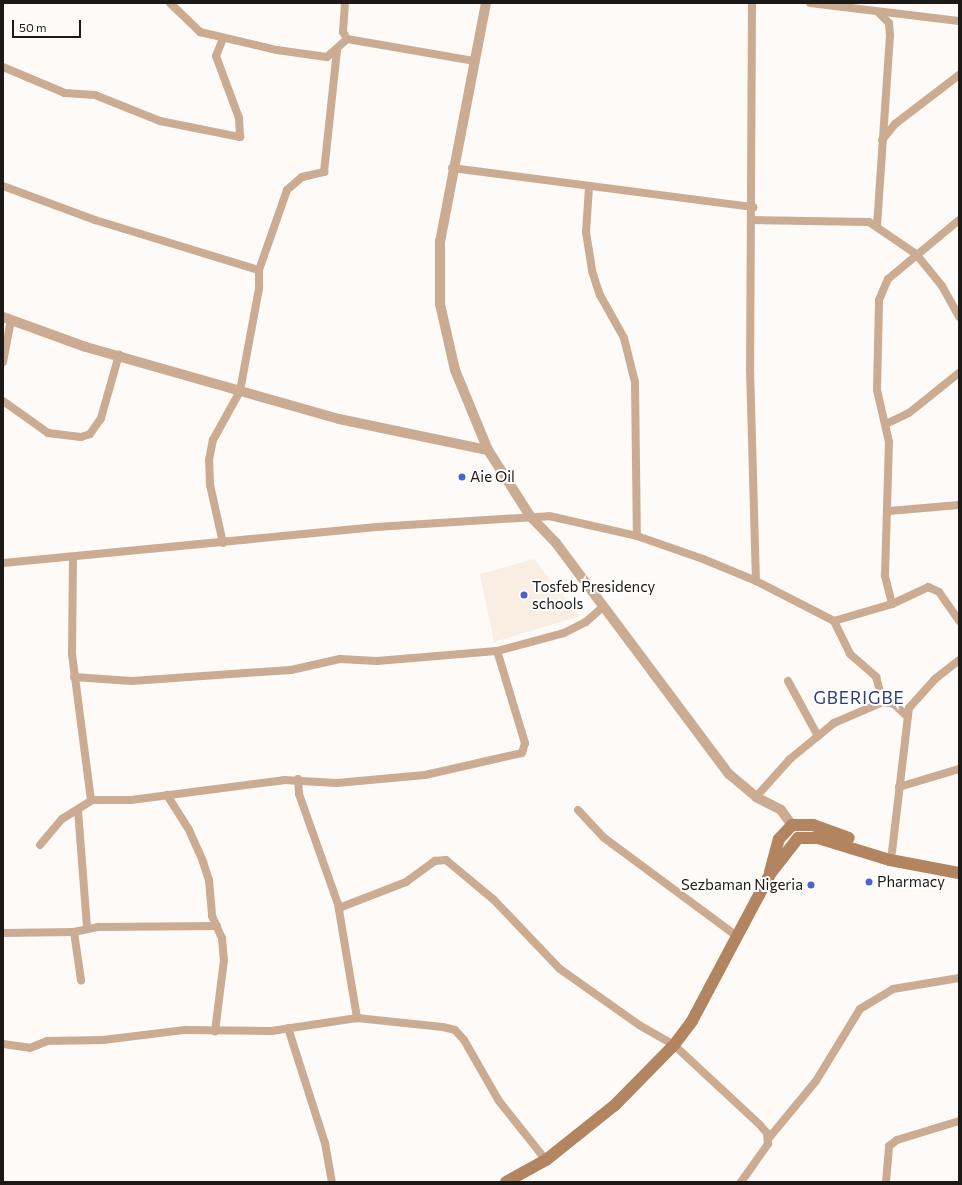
<!DOCTYPE html>
<html>
<head>
<meta charset="utf-8">
<style>
  body { margin:0 }
  #map { position:relative; width:962px; height:1185px; overflow:hidden; background:#fefaf7; font-family:Commissioner,sans-serif }
  div>[style] { position:absolute }
  .built>* { inset:0; background:#faede2 }
  .minor>* { height:8px; margin:-4px; padding:0 4px; transform-origin:4px; border-radius:4px; background:#cbac93 }
  .tertiary>* { height:10px; margin:-5px; padding:0 5px; transform-origin:5px; border-radius:5px; background:#cbac93 }
  .secondary>* { height:12px; margin:-6px; padding:0 6px; transform-origin:6px; border-radius:6px; background:#b28560 }
  .dots>* { width:11px; height:11px; translate:-50% -50%; box-sizing:border-box; border:2px solid #fff; border-radius:50% }
  span { translate:-50% -50%; white-space:nowrap; text-align:center; line-height:1.15; -webkit-text-stroke:4px #fff; paint-order:stroke }
  .poi-label { font-size:15px; color:#1c1917 }
  .left { translate:0 -50%; text-align:left }
  .right { translate:-100% -50%; text-align:right }
  .quarter-label { font-size:17px; color:#2e3b75; letter-spacing:1px }
  .frame { position:absolute; inset:0; border:4px solid #1c1917; pointer-events:none }
  .scale { position:absolute; left:12px; top:20px; width:69px; height:18px; box-sizing:border-box; border:2px solid #1c1917; border-top:0; padding-left:5px; font-size:12px; line-height:14px; white-space:nowrap; color:#1c1917; -webkit-text-stroke:3px #fff; paint-order:stroke }
</style>
</head>
<body>
<div id="map">
  <div class="built">
    <div style="clip-path:polygon(534px 559px,580px 616px,494px 642px,480px 574px)"></div>
  </div>
  <div class="minor">
    <div style="left:170px;top:3px;width:42px;rotate:44deg"></div>
    <div style="left:200px;top:32px;width:79px;rotate:13.2deg"></div>
    <div style="left:277px;top:50px;width:50px;rotate:8deg"></div>
    <div style="left:327px;top:57px;width:27px;rotate:-42deg"></div>
    <div style="left:345px;top:3px;width:29px;rotate:94deg"></div>
    <div style="left:343px;top:32px;width:8px;rotate:60deg"></div>
    <div style="left:752px;top:3px;width:365px;rotate:90.3deg"></div>
    <div style="left:750px;top:368px;width:213px;rotate:88.4deg"></div>
    <div style="left:810px;top:3px;width:150px;rotate:6.9deg"></div>
    <div style="left:347px;top:39px;width:130px;rotate:9.8deg"></div>
    <div style="left:3px;top:67px;width:67px;rotate:22.8deg"></div>
    <div style="left:65px;top:93px;width:30px;rotate:4deg"></div>
    <div style="left:95px;top:95px;width:70px;rotate:21.8deg"></div>
    <div style="left:160px;top:121px;width:82px;rotate:11.3deg"></div>
    <div style="left:240px;top:137px;width:19px;rotate:-93deg"></div>
    <div style="left:239px;top:118px;width:66px;rotate:-110.4deg"></div>
    <div style="left:216px;top:56px;width:18px;rotate:-68deg"></div>
    <div style="left:882px;top:140px;width:21px;rotate:-51deg"></div>
    <div style="left:895px;top:124px;width:81px;rotate:-37.4deg"></div>
    <div style="left:452px;top:168px;width:304px;rotate:7.4deg"></div>
    <div style="left:3px;top:186px;width:98px;rotate:20.3deg"></div>
    <div style="left:95px;top:220px;width:171px;rotate:17deg"></div>
    <div style="left:589px;top:187px;width:45px;rotate:93.8deg"></div>
    <div style="left:586px;top:232px;width:39px;rotate:81deg"></div>
    <div style="left:592px;top:271px;width:25px;rotate:72deg"></div>
    <div style="left:600px;top:295px;width:49px;rotate:60.8deg"></div>
    <div style="left:624px;top:338px;width:45px;rotate:76deg"></div>
    <div style="left:635px;top:382px;width:154px;rotate:89.3deg"></div>
    <div style="left:753px;top:220px;width:116px;rotate:1deg"></div>
    <div style="left:869px;top:222px;width:57px;rotate:34.2deg"></div>
    <div style="left:916px;top:254px;width:41px;rotate:50.9deg"></div>
    <div style="left:942px;top:286px;width:35px;rotate:61deg"></div>
    <div style="left:877px;top:226px;width:191px;rotate:-86.1deg"></div>
    <div style="left:890px;top:35px;width:12px;rotate:-95deg"></div>
    <div style="left:889px;top:23px;width:14px;rotate:-135deg"></div>
    <div style="left:3px;top:362px;width:43px;rotate:-79.2deg"></div>
    <div style="left:3px;top:401px;width:55px;rotate:35.4deg"></div>
    <div style="left:48px;top:433px;width:33px;rotate:7deg"></div>
    <div style="left:81px;top:437px;width:9px;rotate:-18deg"></div>
    <div style="left:90px;top:434px;width:19px;rotate:-55deg"></div>
    <div style="left:101px;top:418px;width:66px;rotate:-74.1deg"></div>
    <div style="left:886px;top:424px;width:25px;rotate:-26deg"></div>
    <div style="left:909px;top:413px;width:64px;rotate:-38.7deg"></div>
    <div style="left:889px;top:511px;width:70px;rotate:-4.9deg"></div>
    <div style="left:223px;top:543px;width:59px;rotate:-102.6deg"></div>
    <div style="left:210px;top:485px;width:25px;rotate:-92deg"></div>
    <div style="left:209px;top:460px;width:20px;rotate:-79deg"></div>
    <div style="left:213px;top:440px;width:56px;rotate:-61.1deg"></div>
    <div style="left:240px;top:391px;width:105px;rotate:-79.5deg"></div>
    <div style="left:259px;top:288px;width:18px;rotate:-90deg"></div>
    <div style="left:259px;top:270px;width:85px;rotate:-70.7deg"></div>
    <div style="left:287px;top:190px;width:20px;rotate:-41deg"></div>
    <div style="left:302px;top:177px;width:23px;rotate:-13deg"></div>
    <div style="left:324px;top:172px;width:123px;rotate:-83.9deg"></div>
    <div style="left:73px;top:557px;width:97px;rotate:90.6deg"></div>
    <div style="left:72px;top:654px;width:148px;rotate:82.6deg"></div>
    <div style="left:3px;top:563px;width:375px;rotate:-5.5deg"></div>
    <div style="left:376px;top:527px;width:173px;rotate:-3.6deg"></div>
    <div style="left:549px;top:516px;width:90px;rotate:12.8deg"></div>
    <div style="left:637px;top:536px;width:70px;rotate:19.2deg"></div>
    <div style="left:703px;top:559px;width:57px;rotate:22.5deg"></div>
    <div style="left:756px;top:581px;width:88px;rotate:27.1deg"></div>
    <div style="left:834px;top:621px;width:60px;rotate:-16.3deg"></div>
    <div style="left:892px;top:604px;width:40px;rotate:-25deg"></div>
    <div style="left:928px;top:587px;width:12px;rotate:24deg"></div>
    <div style="left:939px;top:592px;width:35px;rotate:55deg"></div>
    <div style="left:892px;top:604px;width:30px;rotate:-104deg"></div>
    <div style="left:885px;top:575px;width:133px;rotate:-88.3deg"></div>
    <div style="left:889px;top:442px;width:53px;rotate:-103deg"></div>
    <div style="left:877px;top:390px;width:90px;rotate:-88.7deg"></div>
    <div style="left:879px;top:300px;width:23px;rotate:-67deg"></div>
    <div style="left:888px;top:279px;width:92px;rotate:-39.7deg"></div>
    <div style="left:834px;top:621px;width:37px;rotate:64deg"></div>
    <div style="left:850px;top:654px;width:35px;rotate:41deg"></div>
    <div style="left:876px;top:677px;width:26px;rotate:74deg"></div>
    <div style="left:74px;top:677px;width:58px;rotate:3.9deg"></div>
    <div style="left:132px;top:681px;width:159px;rotate:-4deg"></div>
    <div style="left:291px;top:670px;width:50px;rotate:-12.7deg"></div>
    <div style="left:340px;top:659px;width:37px;rotate:3deg"></div>
    <div style="left:377px;top:661px;width:120px;rotate:-4.8deg"></div>
    <div style="left:497px;top:651px;width:69px;rotate:-15deg"></div>
    <div style="left:564px;top:633px;width:25px;rotate:-27deg"></div>
    <div style="left:586px;top:622px;width:24px;rotate:-42deg"></div>
    <div style="left:788px;top:681px;width:63px;rotate:61.4deg"></div>
    <div style="left:298px;top:779px;width:15px;rotate:86deg"></div>
    <div style="left:299px;top:794px;width:117px;rotate:70.5deg"></div>
    <div style="left:338px;top:904px;width:116px;rotate:80.5deg"></div>
    <div style="left:899px;top:787px;width:63px;rotate:-16.7deg"></div>
    <div style="left:167px;top:795px;width:41px;rotate:57.8deg"></div>
    <div style="left:189px;top:830px;width:35px;rotate:66deg"></div>
    <div style="left:203px;top:862px;width:19px;rotate:72deg"></div>
    <div style="left:209px;top:880px;width:36px;rotate:85deg"></div>
    <div style="left:212px;top:916px;width:24px;rotate:66deg"></div>
    <div style="left:222px;top:938px;width:22px;rotate:85deg"></div>
    <div style="left:224px;top:960px;width:72px;rotate:97.2deg"></div>
    <div style="left:756px;top:797px;width:51px;rotate:-48.2deg"></div>
    <div style="left:790px;top:759px;width:57px;rotate:-39.3deg"></div>
    <div style="left:834px;top:723px;width:53px;rotate:-23.2deg"></div>
    <div style="left:883px;top:702px;width:11px;rotate:10deg"></div>
    <div style="left:894px;top:704px;width:18px;rotate:43deg"></div>
    <div style="left:78px;top:810px;width:117px;rotate:85.6deg"></div>
    <div style="left:578px;top:810px;width:37px;rotate:47deg"></div>
    <div style="left:603px;top:837px;width:168px;rotate:36.5deg"></div>
    <div style="left:40px;top:845px;width:34px;rotate:-50deg"></div>
    <div style="left:62px;top:819px;width:36px;rotate:-32deg"></div>
    <div style="left:93px;top:800px;width:38px"></div>
    <div style="left:131px;top:800px;width:154px;rotate:-7.4deg"></div>
    <div style="left:284px;top:780px;width:53px;rotate:3.2deg"></div>
    <div style="left:337px;top:783px;width:88px;rotate:-5.2deg"></div>
    <div style="left:425px;top:775px;width:99px;rotate:-12.8deg"></div>
    <div style="left:522px;top:753px;width:10px;rotate:-73deg"></div>
    <div style="left:525px;top:743px;width:96px;rotate:-106.9deg"></div>
    <div style="left:892px;top:852px;width:145px;rotate:-83.3deg"></div>
    <div style="left:909px;top:708px;width:39px;rotate:-48deg"></div>
    <div style="left:935px;top:679px;width:31px;rotate:-38deg"></div>
    <div style="left:339px;top:908px;width:72px;rotate:-21.2deg"></div>
    <div style="left:406px;top:882px;width:36px;rotate:-36deg"></div>
    <div style="left:435px;top:861px;width:11px;rotate:-5deg"></div>
    <div style="left:446px;top:860px;width:62px;rotate:39.8deg"></div>
    <div style="left:494px;top:900px;width:95px;rotate:46.3deg"></div>
    <div style="left:560px;top:969px;width:97px;rotate:35.3deg"></div>
    <div style="left:639px;top:1025px;width:40px;rotate:29.7deg"></div>
    <div style="left:674px;top:1045px;width:117px;rotate:42.9deg"></div>
    <div style="left:760px;top:1125px;width:11px;rotate:49deg"></div>
    <div style="left:767px;top:1133px;width:11px;rotate:85deg"></div>
    <div style="left:768px;top:1144px;width:47px;rotate:125.4deg"></div>
    <div style="left:74px;top:932px;width:49px;rotate:81.7deg"></div>
    <div style="left:3px;top:933px;width:71px;rotate:-0.8deg"></div>
    <div style="left:74px;top:932px;width:25px;rotate:-12deg"></div>
    <div style="left:98px;top:927px;width:119px;rotate:-0.5deg"></div>
    <div style="left:288px;top:1028px;width:121px;rotate:72.2deg"></div>
    <div style="left:325px;top:1143px;width:40px;rotate:80deg"></div>
    <div style="left:3px;top:1044px;width:27px;rotate:8deg"></div>
    <div style="left:30px;top:1048px;width:18px;rotate:-22deg"></div>
    <div style="left:47px;top:1041px;width:56px;rotate:-1deg"></div>
    <div style="left:103px;top:1040px;width:83px;rotate:-7deg"></div>
    <div style="left:185px;top:1030px;width:86px;rotate:0.7deg"></div>
    <div style="left:271px;top:1031px;width:87px;rotate:-8.6deg"></div>
    <div style="left:357px;top:1018px;width:86px;rotate:6deg"></div>
    <div style="left:443px;top:1027px;width:12px;rotate:14deg"></div>
    <div style="left:455px;top:1030px;width:13px;rotate:48deg"></div>
    <div style="left:464px;top:1040px;width:70px;rotate:60.2deg"></div>
    <div style="left:499px;top:1101px;width:75px;rotate:51.5deg"></div>
    <div style="left:769px;top:1138px;width:74px;rotate:-50.5deg"></div>
    <div style="left:816px;top:1081px;width:84px;rotate:-58.6deg"></div>
    <div style="left:860px;top:1009px;width:39px;rotate:-31deg"></div>
    <div style="left:893px;top:989px;width:67px;rotate:-9.5deg"></div>
    <div style="left:886px;top:1182px;width:36px;rotate:-85deg"></div>
    <div style="left:889px;top:1146px;width:10px;rotate:-37deg"></div>
    <div style="left:897px;top:1140px;width:65px;rotate:-17deg"></div>
  </div>
  <div class="tertiary">
    <div style="left:486px;top:3px;width:242px;rotate:100.9deg"></div>
    <div style="left:440px;top:241px;width:63px;rotate:90deg"></div>
    <div style="left:440px;top:304px;width:68px;rotate:77.2deg"></div>
    <div style="left:455px;top:370px;width:87px;rotate:67.6deg"></div>
    <div style="left:488px;top:450px;width:78px;rotate:57.5deg"></div>
    <div style="left:530px;top:516px;width:37px;rotate:46deg"></div>
    <div style="left:556px;top:543px;width:289px;rotate:53.2deg"></div>
    <div style="left:729px;top:774px;width:35px;rotate:40deg"></div>
    <div style="left:756px;top:797px;width:28px;rotate:27deg"></div>
    <div style="left:781px;top:810px;width:19px;rotate:54deg"></div>
    <div style="left:3px;top:317px;width:88px;rotate:19.9deg"></div>
    <div style="left:86px;top:347px;width:263px;rotate:15.9deg"></div>
    <div style="left:339px;top:419px;width:152px;rotate:11.8deg"></div>
  </div>
  <div class="secondary">
    <div style="left:770px;top:872px;width:34px;rotate:-75deg"></div>
    <div style="left:779px;top:839px;width:19px;rotate:-47deg"></div>
    <div style="left:792px;top:825px;width:21px"></div>
    <div style="left:813px;top:825px;width:38px;rotate:20deg"></div>
    <div style="left:506px;top:1182px;width:46px;rotate:-28.8deg"></div>
    <div style="left:546px;top:1160px;width:88px;rotate:-38.6deg"></div>
    <div style="left:615px;top:1105px;width:84px;rotate:-45.5deg"></div>
    <div style="left:674px;top:1045px;width:30px;rotate:-53deg"></div>
    <div style="left:692px;top:1021px;width:166px;rotate:-62deg"></div>
    <div style="left:770px;top:874px;width:46px;rotate:-52.1deg"></div>
    <div style="left:798px;top:838px;width:20px"></div>
    <div style="left:818px;top:838px;width:75px;rotate:17deg"></div>
    <div style="left:890px;top:860px;width:70px;rotate:10.7deg"></div>
  </div>
  <div class="dots">
    <div style="left:462px;top:477px;background:#4c61d6"></div>
    <div style="left:524px;top:595px;background:#4c61d6"></div>
    <div style="left:869px;top:882px;background:#4c61d6"></div>
    <div style="left:811px;top:885px;background:#4c61d6"></div>
  </div>
  <div class="poi-label">
    <span class="left" style="left:470px;top:477px">Aie Oil</span>
    <span class="left" style="left:532px;top:595px">Tosfeb Presidency<br>schools</span>
    <span class="left" style="left:877px;top:882px">Pharmacy</span>
    <span class="right" style="left:803px;top:885px">Sezbaman Nigeria</span>
  </div>
  <div class="quarter-label">
    <span style="left:859px;top:698px">GBERIGBE</span>
  </div>
  <div class="frame"></div>
  <div class="scale">50 m</div>
</div>
</body>
</html>
